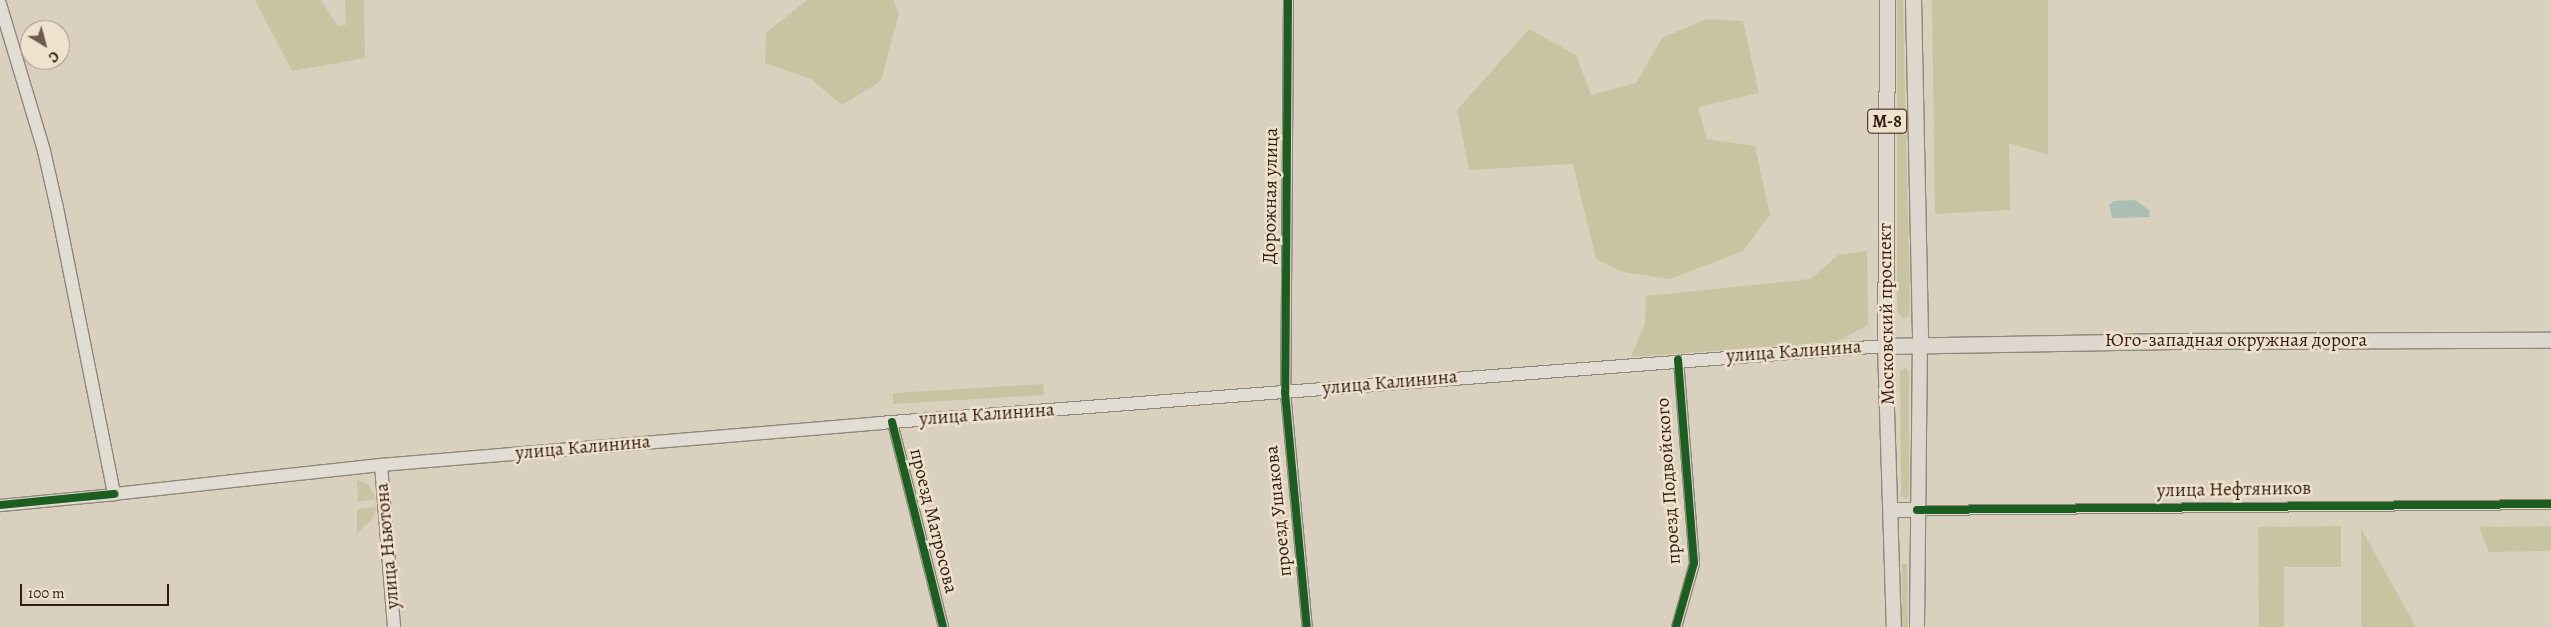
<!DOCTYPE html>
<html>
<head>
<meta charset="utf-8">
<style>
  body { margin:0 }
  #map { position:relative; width:2551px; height:627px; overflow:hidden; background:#dad0be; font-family:Alegreya,serif }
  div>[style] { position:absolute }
  .green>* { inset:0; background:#c8c4a1 }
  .water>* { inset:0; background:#aabeb4 }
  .roads { filter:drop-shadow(1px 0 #90877b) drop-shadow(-1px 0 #90877b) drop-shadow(0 1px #90877b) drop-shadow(0 -1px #90877b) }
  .minor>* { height:9px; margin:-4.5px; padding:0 4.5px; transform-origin:4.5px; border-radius:4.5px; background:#e2ddd4 }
  .tertiary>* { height:11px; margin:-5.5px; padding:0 5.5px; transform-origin:5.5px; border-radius:5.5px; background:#e2ddd4 }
  .secondary>* { height:12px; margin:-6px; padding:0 6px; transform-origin:6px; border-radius:6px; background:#e2ddd4 }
  .primary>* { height:14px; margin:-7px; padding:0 7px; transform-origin:7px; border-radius:7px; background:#ddd7cd }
  .trunk>* { height:15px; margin:-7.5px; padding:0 7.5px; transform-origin:7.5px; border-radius:7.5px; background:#ddd7cd }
  .cycleway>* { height:8px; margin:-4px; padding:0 4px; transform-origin:4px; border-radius:4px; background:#1b5e20 }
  span { translate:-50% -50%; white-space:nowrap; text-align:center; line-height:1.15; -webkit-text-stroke:5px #eee2ce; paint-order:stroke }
  .shield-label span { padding:1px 4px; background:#eee2ce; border:1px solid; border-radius:4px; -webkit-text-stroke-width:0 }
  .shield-label { font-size:18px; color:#331b0e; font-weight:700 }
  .street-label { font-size:19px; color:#331b0e }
  .north { position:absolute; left:20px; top:20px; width:50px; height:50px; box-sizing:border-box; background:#eee2ce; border:1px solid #a39281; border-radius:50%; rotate:143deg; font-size:14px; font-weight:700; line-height:20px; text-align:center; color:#331b0e }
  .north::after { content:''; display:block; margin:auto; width:18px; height:22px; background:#6d5a4c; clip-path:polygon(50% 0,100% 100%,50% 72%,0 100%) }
  .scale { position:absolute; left:20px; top:584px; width:149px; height:22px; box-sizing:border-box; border:2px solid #331b0e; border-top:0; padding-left:6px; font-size:15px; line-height:18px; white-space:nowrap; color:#331b0e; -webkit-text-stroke:4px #eee2ce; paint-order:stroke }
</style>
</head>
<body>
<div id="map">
  <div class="green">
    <div style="clip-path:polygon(255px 0,321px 0,338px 26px,346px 25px,345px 0,364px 0,365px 58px,292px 71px)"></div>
    <div style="clip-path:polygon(807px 0,893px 0,899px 13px,881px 81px,842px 105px,811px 79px,765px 63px,766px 33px)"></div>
    <div style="clip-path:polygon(1897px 0,1903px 0,1910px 303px,1909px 316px,1903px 318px,1898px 313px,1897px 305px)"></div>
    <div style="clip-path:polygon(1932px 0,2048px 0,2048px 155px,2009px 143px,2010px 210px,1935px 214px)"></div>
    <div style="clip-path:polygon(1706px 19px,1743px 21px,1759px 93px,1698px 107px,1707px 139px,1755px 146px,1770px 215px,1743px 251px,1670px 279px,1623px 272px,1596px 259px,1573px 164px,1469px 170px,1457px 110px,1529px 29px,1576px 55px,1591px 95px,1636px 83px,1662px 38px)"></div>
    <div style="clip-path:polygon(1867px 251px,1868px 325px,1836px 342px,1631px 357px,1645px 324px,1646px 296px,1811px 279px,1838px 255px)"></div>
    <div style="clip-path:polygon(1905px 368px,1909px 372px,1909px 495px,1906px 499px,1901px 496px,1900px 372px)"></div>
    <div style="clip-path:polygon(1043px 384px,1044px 395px,893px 404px,893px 393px)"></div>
    <div style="clip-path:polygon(357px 480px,369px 485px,376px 499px,358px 502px)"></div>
    <div style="clip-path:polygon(377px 507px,372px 519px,357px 533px,357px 509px)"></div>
    <div style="clip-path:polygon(2341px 526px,2341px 567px,2284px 567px,2284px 627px,2259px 627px,2258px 527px)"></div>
    <div style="clip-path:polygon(2551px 526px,2551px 549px,2547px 551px,2489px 552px,2479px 527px)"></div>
    <div style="clip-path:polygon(2361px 528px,2416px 627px,2361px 627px)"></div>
    <div style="clip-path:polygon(1902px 564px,1907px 564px,1908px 627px,1902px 627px)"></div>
  </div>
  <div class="water">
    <div style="clip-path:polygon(2135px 200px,2149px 210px,2150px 217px,2112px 218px,2109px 205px,2114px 201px)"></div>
  </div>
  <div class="roads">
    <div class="minor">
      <div style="left:1288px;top:0;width:392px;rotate:90.4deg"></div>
      <div style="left:1285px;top:392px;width:236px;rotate:84.7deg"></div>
      <div style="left:892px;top:422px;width:211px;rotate:76deg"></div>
      <div style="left:1917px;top:510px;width:634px;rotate:-0.54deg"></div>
      <div style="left:1676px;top:627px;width:66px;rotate:-74.3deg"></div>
      <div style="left:1694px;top:563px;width:204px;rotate:-94.5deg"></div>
    </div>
    <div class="tertiary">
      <div style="left:0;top:505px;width:115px;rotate:-5.5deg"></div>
    </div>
    <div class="secondary">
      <div style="left:0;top:4px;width:153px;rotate:73.3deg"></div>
      <div style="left:44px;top:151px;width:58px;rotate:77.2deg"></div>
      <div style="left:57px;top:208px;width:292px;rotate:78.7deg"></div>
      <div style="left:114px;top:494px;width:269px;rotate:-6.2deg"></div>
      <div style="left:381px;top:465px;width:500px;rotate:-4.8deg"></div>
      <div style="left:879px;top:423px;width:1009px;rotate:-4.38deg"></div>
      <div style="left:381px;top:465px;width:163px;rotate:85.4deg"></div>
    </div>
    <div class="primary">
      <div style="left:1885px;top:346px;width:281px;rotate:88.2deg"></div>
      <div style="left:1892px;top:510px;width:25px"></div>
      <div style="left:1917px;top:627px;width:283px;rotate:-89.4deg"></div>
    </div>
    <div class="trunk">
      <div style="left:1887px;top:0;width:346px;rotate:90.3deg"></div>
      <div style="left:1885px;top:346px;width:290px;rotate:-1deg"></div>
      <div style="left:2175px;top:341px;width:376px;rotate:-0.2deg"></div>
      <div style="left:1913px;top:0;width:344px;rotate:88.8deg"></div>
    </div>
  </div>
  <div class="cycleway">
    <div style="left:1288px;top:0;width:392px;rotate:90.4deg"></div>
    <div style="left:1285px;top:392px;width:236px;rotate:84.7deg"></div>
    <div style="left:892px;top:422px;width:211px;rotate:76deg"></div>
    <div style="left:0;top:505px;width:115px;rotate:-5.5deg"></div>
    <div style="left:1917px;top:510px;width:634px;rotate:-0.54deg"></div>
    <div style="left:1676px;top:627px;width:66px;rotate:-74.3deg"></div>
    <div style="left:1694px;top:563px;width:204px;rotate:-94.5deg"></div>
  </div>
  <div class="shield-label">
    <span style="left:1887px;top:121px">М-8</span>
  </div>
  <div class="street-label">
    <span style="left:1271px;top:196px;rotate:-89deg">Дорожная улица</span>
    <span style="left:1887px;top:314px;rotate:-91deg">Московский проспект</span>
    <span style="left:2236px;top:341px">Юго-западная окружная дорога</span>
    <span style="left:1794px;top:352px;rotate:-4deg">улица Калинина</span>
    <span style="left:1390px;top:383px;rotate:-5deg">улица Калинина</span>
    <span style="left:987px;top:415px;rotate:-4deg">улица Калинина</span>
    <span style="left:583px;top:448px;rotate:-5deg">улица Калинина</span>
    <span style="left:1669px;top:481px;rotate:-94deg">проезд Подвойского</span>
    <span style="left:2234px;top:490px;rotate:-1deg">улица Нефтяников</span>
    <span style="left:1279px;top:511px;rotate:-96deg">проезд Ушакова</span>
    <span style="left:933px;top:521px;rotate:76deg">проезд Матросова</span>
    <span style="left:388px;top:546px;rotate:-95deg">улица Ньютона</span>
  </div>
  <div class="north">С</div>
  <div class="scale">100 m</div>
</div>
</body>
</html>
